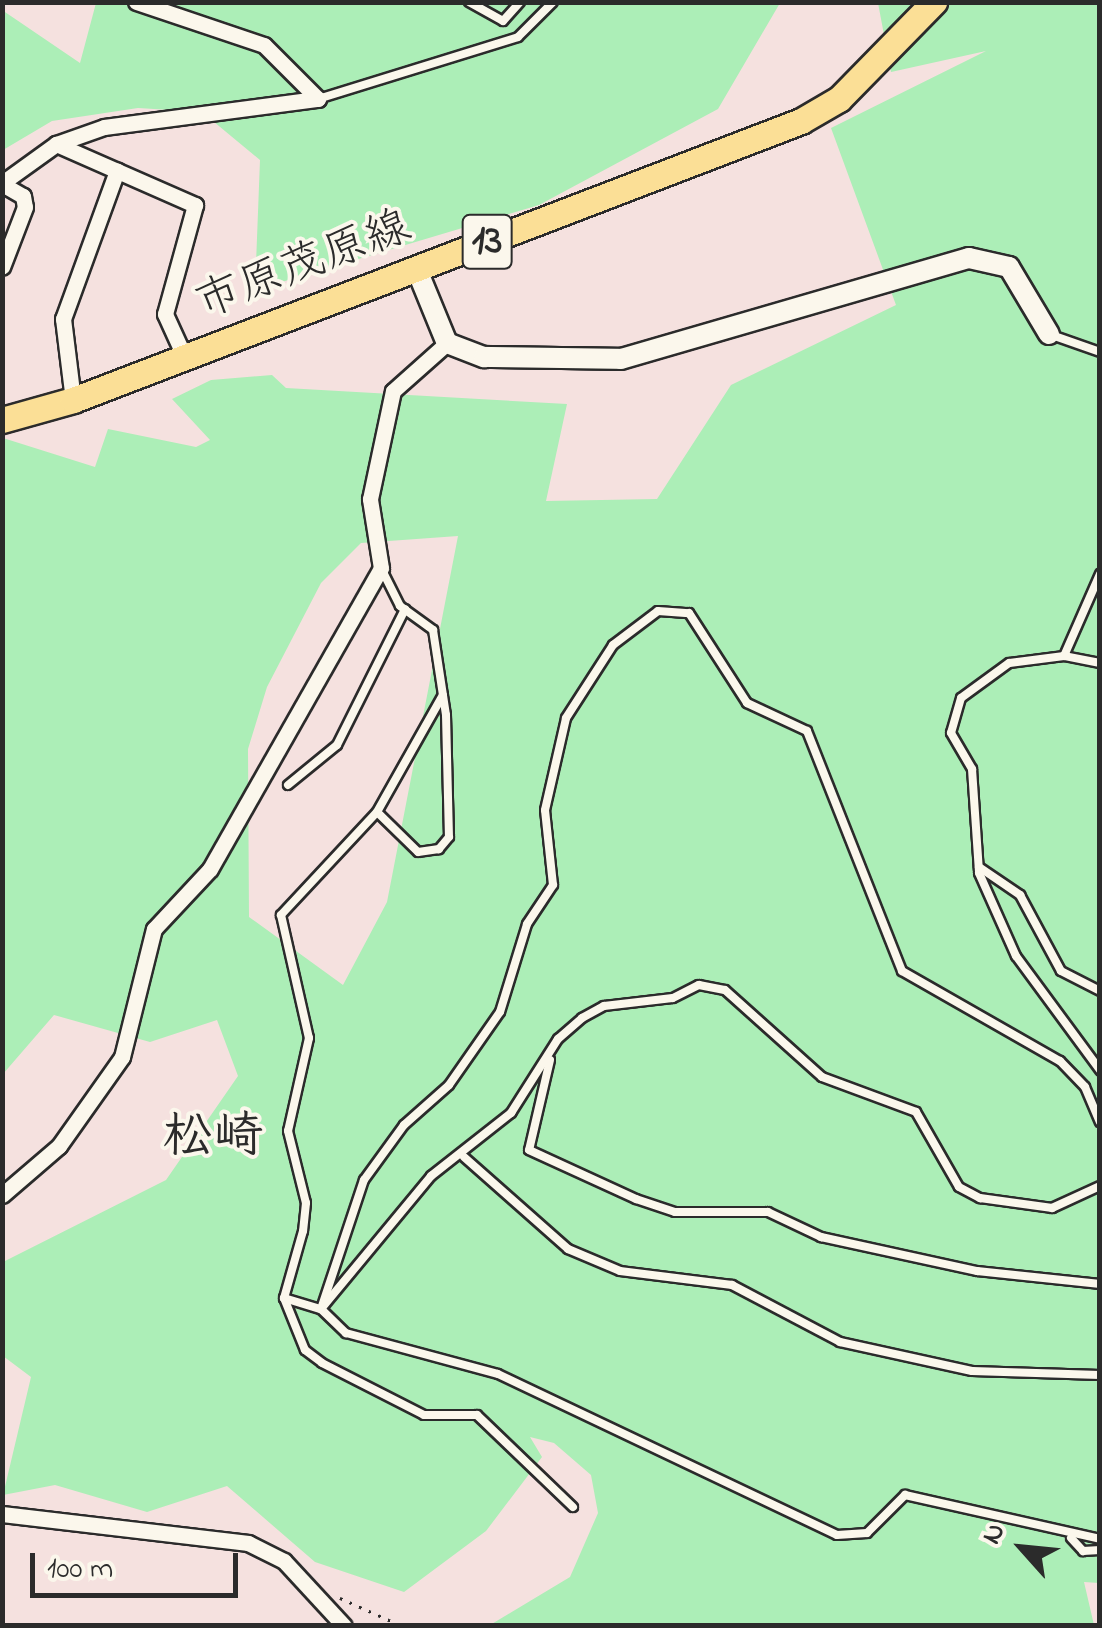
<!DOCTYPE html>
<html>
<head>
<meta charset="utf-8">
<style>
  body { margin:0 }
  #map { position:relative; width:1102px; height:1628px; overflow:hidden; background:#f5e1df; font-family:"Indie Flower","Klee One",sans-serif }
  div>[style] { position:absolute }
  .green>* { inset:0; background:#aceeb7 }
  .path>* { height:2.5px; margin-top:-1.25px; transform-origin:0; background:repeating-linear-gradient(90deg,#2b2b2b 0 2.5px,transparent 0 10.5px) }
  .roads { filter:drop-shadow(2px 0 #2b2b2b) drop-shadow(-2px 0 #2b2b2b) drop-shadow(0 2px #2b2b2b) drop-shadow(0 -2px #2b2b2b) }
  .service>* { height:8px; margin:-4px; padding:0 4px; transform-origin:4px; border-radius:4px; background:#fbf7ec }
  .minor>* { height:15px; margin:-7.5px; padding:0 7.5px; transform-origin:7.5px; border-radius:7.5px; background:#fbf7ec }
  .tertiary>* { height:20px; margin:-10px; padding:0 10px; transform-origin:10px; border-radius:10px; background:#fbf7ec }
  .primary>* { height:25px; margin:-12.5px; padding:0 12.5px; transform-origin:12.5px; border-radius:12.5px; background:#fbdf96 }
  span { translate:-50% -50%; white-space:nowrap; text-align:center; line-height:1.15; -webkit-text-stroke:8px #fbf7ec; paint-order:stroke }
  .shield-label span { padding:2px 8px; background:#fbf7ec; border:2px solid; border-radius:8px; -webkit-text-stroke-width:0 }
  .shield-label { font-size:42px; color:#2b2b2b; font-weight:700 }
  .street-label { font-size:45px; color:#2b2b2b }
  .quarter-label { font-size:50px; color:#2b2b2b; font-weight:700 }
  .frame { position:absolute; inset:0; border:5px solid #2b2b2b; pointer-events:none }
  .north { position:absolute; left:972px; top:1498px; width:100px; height:100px; -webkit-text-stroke:8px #fbf7ec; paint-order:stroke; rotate:297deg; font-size:28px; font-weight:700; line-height:40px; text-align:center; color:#2b2b2b }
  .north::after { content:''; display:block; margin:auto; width:35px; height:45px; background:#2b2b2b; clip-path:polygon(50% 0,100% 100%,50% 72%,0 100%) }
  .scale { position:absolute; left:30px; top:1553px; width:208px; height:45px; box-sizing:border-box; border:5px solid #2b2b2b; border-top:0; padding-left:12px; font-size:30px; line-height:35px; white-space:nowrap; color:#2b2b2b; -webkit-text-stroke:8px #fbf7ec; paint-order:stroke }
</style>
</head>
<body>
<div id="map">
  <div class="green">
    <div style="clip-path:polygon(96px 3px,780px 3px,718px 109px,539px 205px,255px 290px,260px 160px,202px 112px,138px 108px,52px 121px,3px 150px,2px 10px,80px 63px)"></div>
    <div style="clip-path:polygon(evenodd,878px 3px,1099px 3px,1099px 1583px,1084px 1582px,1094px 1625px,490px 1625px,570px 1577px,598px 1513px,591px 1475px,554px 1443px,530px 1437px,542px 1457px,486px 1531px,404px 1592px,315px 1562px,227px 1486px,147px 1512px,55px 1485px,3px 1495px,31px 1377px,3px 1356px,3px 1262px,166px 1180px,238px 1076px,217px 1020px,150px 1042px,54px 1015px,3px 1074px,3px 438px,95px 467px,108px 429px,196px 447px,210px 440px,172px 399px,211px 380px,272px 375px,286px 388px,567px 404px,546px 501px,657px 499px,731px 385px,896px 305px,831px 128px,986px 51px,891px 72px,878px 3px,458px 536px,387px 902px,343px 985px,249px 917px,248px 749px,267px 687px,321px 583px,361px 543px,458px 536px)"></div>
  </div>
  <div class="path">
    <div style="left:340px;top:1598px;width:68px;rotate:24.3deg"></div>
  </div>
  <div class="roads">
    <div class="service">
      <div style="left:469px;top:2px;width:39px;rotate:29deg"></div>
      <div style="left:503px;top:21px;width:25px;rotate:-48deg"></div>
      <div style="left:318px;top:99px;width:209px;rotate:-17.2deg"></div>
      <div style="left:518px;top:37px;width:49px;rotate:-45deg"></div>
      <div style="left:1049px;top:334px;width:54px;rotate:19.4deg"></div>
      <div style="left:381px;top:568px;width:42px;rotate:63.4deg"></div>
      <div style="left:400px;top:606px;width:41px;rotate:36deg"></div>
      <div style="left:433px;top:630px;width:86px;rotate:81.3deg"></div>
      <div style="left:446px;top:715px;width:122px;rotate:88.6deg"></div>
      <div style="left:449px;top:837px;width:16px;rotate:130deg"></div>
      <div style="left:439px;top:849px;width:21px;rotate:172deg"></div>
      <div style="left:418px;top:852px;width:57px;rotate:-135.7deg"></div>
      <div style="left:377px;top:812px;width:141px;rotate:133deg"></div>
      <div style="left:281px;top:915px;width:126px;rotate:77.2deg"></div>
      <div style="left:309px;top:1038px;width:95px;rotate:102.7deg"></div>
      <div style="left:288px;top:1131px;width:74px;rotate:76deg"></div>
      <div style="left:306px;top:1203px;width:28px;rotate:96deg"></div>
      <div style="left:303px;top:1231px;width:70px;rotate:105.8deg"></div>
      <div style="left:284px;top:1298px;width:39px;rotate:17deg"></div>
      <div style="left:321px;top:1309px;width:35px;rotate:44deg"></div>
      <div style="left:346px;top:1333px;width:157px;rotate:15.1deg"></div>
      <div style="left:498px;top:1374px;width:375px;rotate:25.4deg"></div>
      <div style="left:837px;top:1535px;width:30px;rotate:-4deg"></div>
      <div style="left:867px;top:1533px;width:54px;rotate:-45deg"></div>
      <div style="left:905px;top:1495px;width:200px;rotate:12.7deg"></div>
      <div style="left:1064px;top:656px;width:90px;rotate:-66.3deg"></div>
      <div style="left:1100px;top:663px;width:37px;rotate:-169deg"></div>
      <div style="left:1064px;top:656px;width:55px;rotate:172.7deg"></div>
      <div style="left:1009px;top:663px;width:59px;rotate:143.9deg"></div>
      <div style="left:961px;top:698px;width:36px;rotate:106deg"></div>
      <div style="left:951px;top:733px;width:42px;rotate:59.7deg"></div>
      <div style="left:972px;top:769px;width:104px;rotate:86.1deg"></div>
      <div style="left:979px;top:873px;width:91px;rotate:66deg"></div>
      <div style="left:1016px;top:956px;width:142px;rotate:53.6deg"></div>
      <div style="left:288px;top:785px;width:63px;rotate:-39.2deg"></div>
      <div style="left:337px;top:745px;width:152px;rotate:-63.4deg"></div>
      <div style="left:377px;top:812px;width:134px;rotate:-60.6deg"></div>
      <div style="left:979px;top:867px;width:50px;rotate:34.3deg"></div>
      <div style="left:1020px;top:895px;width:86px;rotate:61.7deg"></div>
      <div style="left:1061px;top:971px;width:44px;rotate:27.1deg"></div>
      <div style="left:550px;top:1060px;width:92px;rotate:103.1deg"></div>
      <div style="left:529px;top:1150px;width:118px;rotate:24.6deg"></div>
      <div style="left:636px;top:1199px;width:41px;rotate:18.4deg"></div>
      <div style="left:675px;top:1212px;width:93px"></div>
      <div style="left:768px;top:1212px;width:59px;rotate:25.3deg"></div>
      <div style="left:821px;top:1237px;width:160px;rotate:12.3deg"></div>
      <div style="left:977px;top:1271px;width:124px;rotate:6deg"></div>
      <div style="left:464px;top:1157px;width:139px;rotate:41.5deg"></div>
      <div style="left:568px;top:1249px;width:56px;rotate:22.9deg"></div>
      <div style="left:620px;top:1271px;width:113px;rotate:7.1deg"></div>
      <div style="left:732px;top:1285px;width:122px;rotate:27.8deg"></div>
      <div style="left:840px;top:1342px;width:135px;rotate:12.4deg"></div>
      <div style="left:972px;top:1371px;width:128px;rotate:1.8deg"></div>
      <div style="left:284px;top:1298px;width:56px;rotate:68deg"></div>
      <div style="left:305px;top:1350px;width:21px;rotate:37deg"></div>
      <div style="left:322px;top:1363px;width:114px;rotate:27deg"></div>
      <div style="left:424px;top:1415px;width:53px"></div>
      <div style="left:477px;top:1415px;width:133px;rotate:43.8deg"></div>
      <div style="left:321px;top:1309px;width:136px;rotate:-71.6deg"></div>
      <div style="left:364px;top:1180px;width:68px;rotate:-54deg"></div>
      <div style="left:404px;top:1125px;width:60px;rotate:-41.6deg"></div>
      <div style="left:449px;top:1085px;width:89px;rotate:-55.1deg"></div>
      <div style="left:500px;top:1012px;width:92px;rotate:-72.9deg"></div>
      <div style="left:527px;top:924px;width:47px;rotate:-56.3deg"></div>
      <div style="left:553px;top:885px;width:75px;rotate:-96.1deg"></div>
      <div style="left:545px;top:810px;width:94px;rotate:-77.1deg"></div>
      <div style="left:566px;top:718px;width:87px;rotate:-57.2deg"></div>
      <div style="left:613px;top:645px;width:56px;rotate:-37.1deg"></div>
      <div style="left:658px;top:611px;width:31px;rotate:4deg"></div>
      <div style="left:689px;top:613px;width:107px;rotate:57.2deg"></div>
      <div style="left:747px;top:703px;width:66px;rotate:25deg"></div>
      <div style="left:807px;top:731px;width:258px;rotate:68.4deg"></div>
      <div style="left:902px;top:971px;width:182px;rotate:29.7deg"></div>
      <div style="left:1060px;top:1061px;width:36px;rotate:46deg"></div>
      <div style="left:1085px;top:1087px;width:38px;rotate:67deg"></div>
      <div style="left:321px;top:1309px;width:173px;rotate:-50.4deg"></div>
      <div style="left:431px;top:1176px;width:102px;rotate:-38.2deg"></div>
      <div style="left:511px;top:1113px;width:88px;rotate:-57.6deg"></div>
      <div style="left:558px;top:1039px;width:32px;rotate:-41deg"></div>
      <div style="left:582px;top:1018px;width:25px;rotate:-29deg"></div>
      <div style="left:604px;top:1006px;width:69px;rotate:-6.6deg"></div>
      <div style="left:673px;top:998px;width:29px;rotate:-27deg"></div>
      <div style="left:699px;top:985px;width:26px;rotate:11deg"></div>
      <div style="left:725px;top:990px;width:130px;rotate:41.9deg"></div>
      <div style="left:822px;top:1077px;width:100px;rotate:20.4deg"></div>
      <div style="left:916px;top:1112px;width:86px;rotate:60.2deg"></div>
      <div style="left:959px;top:1187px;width:24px;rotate:28deg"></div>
      <div style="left:980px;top:1198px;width:73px;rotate:7.9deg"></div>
      <div style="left:1052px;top:1208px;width:53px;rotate:-24.6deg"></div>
      <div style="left:1071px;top:1538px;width:18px;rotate:47deg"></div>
      <div style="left:1083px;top:1551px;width:17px;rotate:-3deg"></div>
    </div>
    <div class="minor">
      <div style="left:56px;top:144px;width:152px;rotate:23.7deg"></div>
      <div style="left:195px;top:205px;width:113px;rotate:105.4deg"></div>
      <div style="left:165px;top:314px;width:48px;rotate:65.6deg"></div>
      <div style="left:2px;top:183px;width:67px;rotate:-35.8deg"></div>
      <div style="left:56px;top:144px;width:51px;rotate:-19.5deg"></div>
      <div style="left:104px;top:127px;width:216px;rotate:-7.5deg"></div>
      <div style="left:318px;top:99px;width:76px;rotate:-135deg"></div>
      <div style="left:264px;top:45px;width:135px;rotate:-161.4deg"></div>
      <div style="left:2px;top:184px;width:24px;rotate:30deg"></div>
      <div style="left:23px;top:196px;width:11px;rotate:80deg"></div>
      <div style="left:25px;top:207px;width:64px;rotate:111deg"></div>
      <div style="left:73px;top:400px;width:82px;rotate:-97deg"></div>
      <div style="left:63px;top:319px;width:158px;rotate:-70deg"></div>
      <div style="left:2px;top:1195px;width:75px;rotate:-40.7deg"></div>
      <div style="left:59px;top:1146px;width:109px;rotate:-54.7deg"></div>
      <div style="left:122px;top:1057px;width:132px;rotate:-76deg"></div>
      <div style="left:154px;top:929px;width:82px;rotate:-47deg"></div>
      <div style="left:210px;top:869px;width:346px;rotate:-60.4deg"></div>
      <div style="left:381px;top:568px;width:70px;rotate:-99.1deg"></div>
      <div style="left:370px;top:499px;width:110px;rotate:-78deg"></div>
      <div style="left:393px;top:391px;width:72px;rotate:-41.6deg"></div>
      <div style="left:2px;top:1514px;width:248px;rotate:6.7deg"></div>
      <div style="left:248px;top:1543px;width:40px;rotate:26.6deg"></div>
      <div style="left:284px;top:1561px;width:88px;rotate:47.3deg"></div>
    </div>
    <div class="tertiary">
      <div style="left:417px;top:270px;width:79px;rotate:67.7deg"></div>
      <div style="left:447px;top:343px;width:40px;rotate:21deg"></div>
      <div style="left:484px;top:357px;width:137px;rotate:0.8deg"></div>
      <div style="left:621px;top:359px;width:362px;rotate:-16.2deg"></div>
      <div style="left:969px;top:258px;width:41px;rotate:12.7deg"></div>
      <div style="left:1009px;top:267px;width:78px;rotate:59.2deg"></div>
    </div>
    <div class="primary">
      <div style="left:2px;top:420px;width:74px;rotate:-15.7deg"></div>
      <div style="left:73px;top:400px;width:780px;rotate:-20.97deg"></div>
      <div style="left:801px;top:121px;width:44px;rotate:-30.1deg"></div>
      <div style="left:839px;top:99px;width:136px;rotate:-45.6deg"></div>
    </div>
  </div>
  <div class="shield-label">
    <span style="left:487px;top:242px">13</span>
  </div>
  <div class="street-label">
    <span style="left:304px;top:267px;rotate:-21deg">市原茂原線</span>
  </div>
  <div class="quarter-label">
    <span style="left:213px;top:1139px">松崎</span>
  </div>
  <div class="frame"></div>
  <div class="north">N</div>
  <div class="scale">100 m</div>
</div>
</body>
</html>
